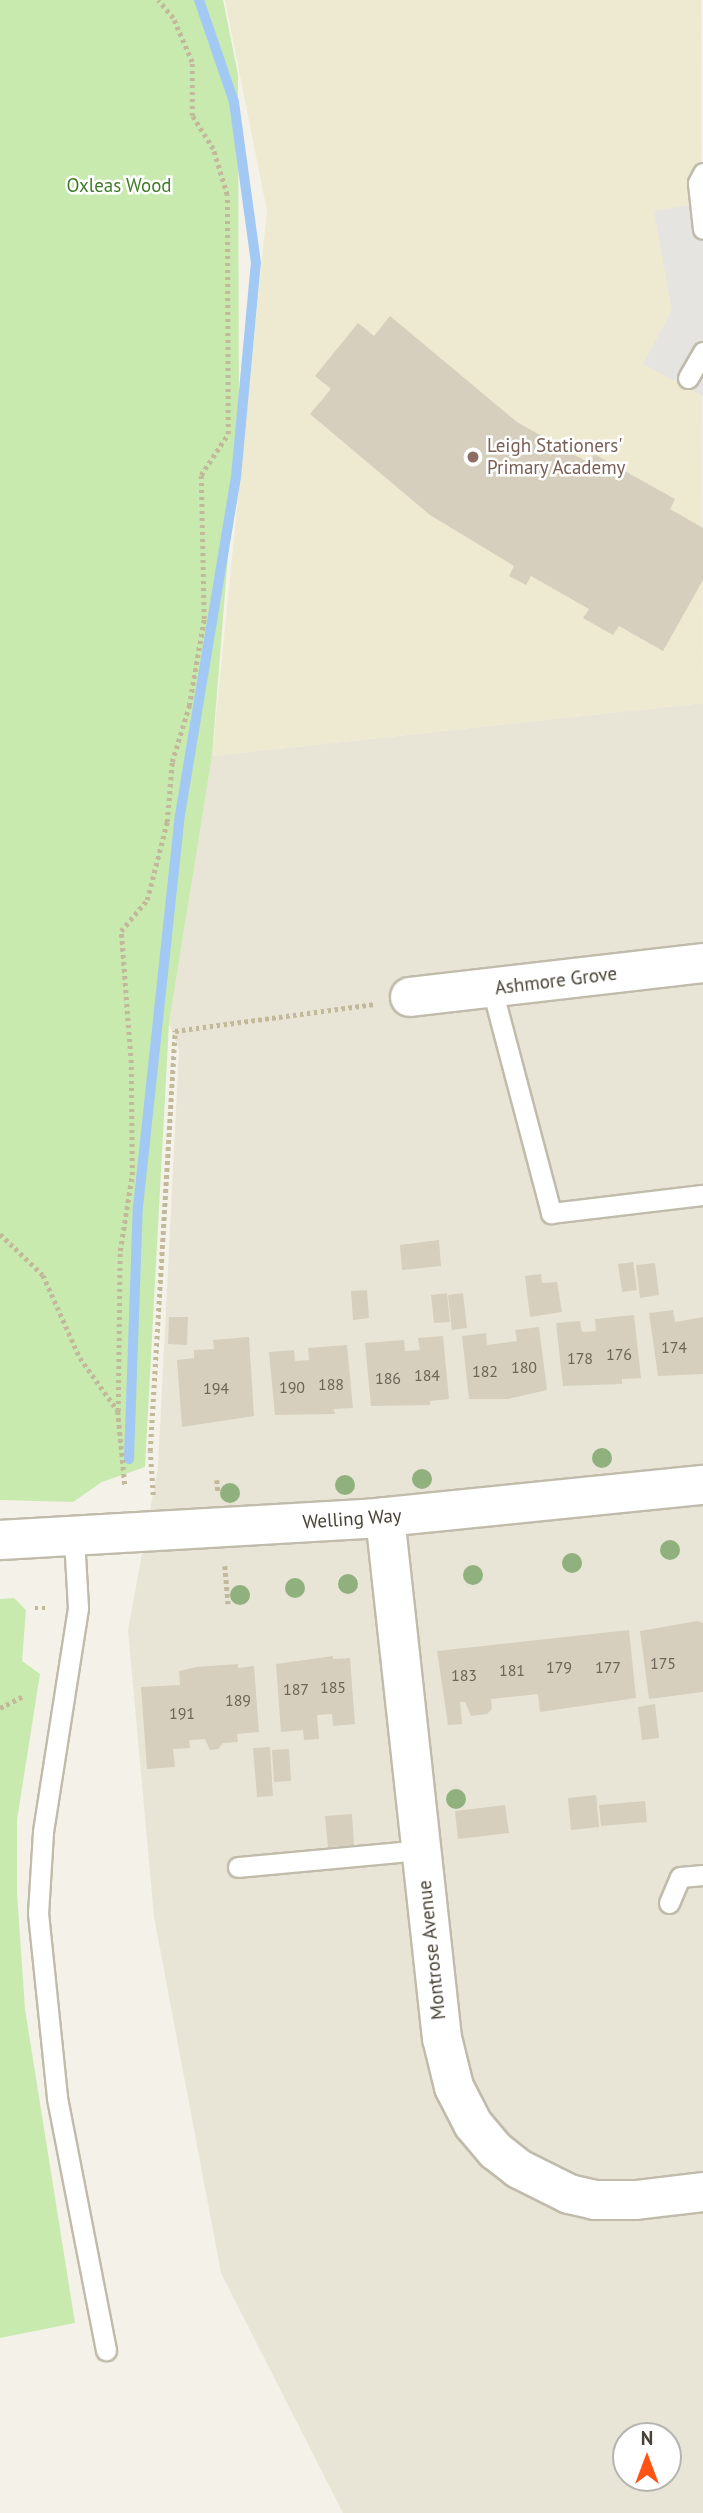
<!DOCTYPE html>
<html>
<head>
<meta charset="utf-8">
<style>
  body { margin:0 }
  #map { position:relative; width:703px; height:2513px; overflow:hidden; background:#f4f2e8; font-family:"PT Sans",sans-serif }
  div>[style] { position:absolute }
  .residential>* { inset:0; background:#e8e5d6 }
  .education>* { inset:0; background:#eee9d1 }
  .green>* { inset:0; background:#c9eaaf }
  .parking>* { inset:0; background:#e5e4e0 }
  .stream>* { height:10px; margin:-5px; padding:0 5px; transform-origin:5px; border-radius:5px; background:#a2c9f3 }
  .building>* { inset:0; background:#d6cfbd }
  .path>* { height:4.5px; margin-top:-2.25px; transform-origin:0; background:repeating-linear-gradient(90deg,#c2b99b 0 3.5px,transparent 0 7px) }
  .roads { filter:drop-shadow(2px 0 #c0bbaa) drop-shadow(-2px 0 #c0bbaa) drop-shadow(0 2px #c0bbaa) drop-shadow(0 -2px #c0bbaa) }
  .service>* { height:19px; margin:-9.5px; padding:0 9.5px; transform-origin:9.5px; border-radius:9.5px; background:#fff }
  .minor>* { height:38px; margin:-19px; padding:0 19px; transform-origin:19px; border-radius:19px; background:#fff }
  .tertiary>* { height:38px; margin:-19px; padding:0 19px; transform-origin:19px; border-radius:19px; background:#fff }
  .trees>* { width:20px; height:20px; margin:-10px; border-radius:50%; background:#90b17e }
  .dots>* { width:19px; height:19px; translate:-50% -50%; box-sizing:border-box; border:4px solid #fff; border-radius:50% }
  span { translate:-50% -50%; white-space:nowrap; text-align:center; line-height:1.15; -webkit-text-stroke:5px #fff; paint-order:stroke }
  .number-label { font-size:16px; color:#6c6658 }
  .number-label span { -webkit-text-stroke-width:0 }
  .park-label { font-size:19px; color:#3e7c27 }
  .education-label { font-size:19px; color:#785e54 }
  .left { translate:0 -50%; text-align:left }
  .street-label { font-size:19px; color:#484336 }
  .north { position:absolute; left:612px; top:2422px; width:70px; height:70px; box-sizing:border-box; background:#fff; border:2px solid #b6b4af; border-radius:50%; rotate:0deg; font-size:19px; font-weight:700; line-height:28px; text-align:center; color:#484336 }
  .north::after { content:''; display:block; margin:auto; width:24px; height:32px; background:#ff5214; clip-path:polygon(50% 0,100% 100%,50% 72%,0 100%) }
</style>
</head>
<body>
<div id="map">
  <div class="residential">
    <div style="clip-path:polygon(evenodd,703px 703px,703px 2513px,343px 2513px,221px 2273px,154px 1917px,128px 1630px,158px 1467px,179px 1050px,169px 1024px,212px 756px,703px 703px,626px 2436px,668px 2436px,668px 2478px,626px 2478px,626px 2436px)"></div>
  </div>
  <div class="education">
    <div style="clip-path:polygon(225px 0,701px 0,703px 703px,212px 756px,267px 211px)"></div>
  </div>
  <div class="green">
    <div style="clip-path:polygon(0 0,223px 0,238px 75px,239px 418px,212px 756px,169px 1024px,145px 1467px,102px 1482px,73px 1502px,0 1500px)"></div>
    <div style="clip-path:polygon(14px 1598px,26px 1610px,22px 1661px,40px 1674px,17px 1820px,17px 1893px,25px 2009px,75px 2323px,0 2338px,0 1599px)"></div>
  </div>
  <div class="parking">
    <div style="clip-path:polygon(703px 203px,703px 396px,643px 364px,672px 310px,654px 211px)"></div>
  </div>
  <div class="stream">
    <div style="left:129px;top:1459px;width:252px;rotate:-88deg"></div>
    <div style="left:138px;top:1207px;width:394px;rotate:-83.9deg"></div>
    <div style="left:180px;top:815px;width:343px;rotate:-80.6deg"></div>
    <div style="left:236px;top:477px;width:215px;rotate:-84.7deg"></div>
    <div style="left:256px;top:263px;width:162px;rotate:-97.8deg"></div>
    <div style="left:234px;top:102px;width:108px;rotate:-108.9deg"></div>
  </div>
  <div class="building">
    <div style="clip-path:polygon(390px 316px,517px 422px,589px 463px,594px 454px,675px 499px,670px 509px,703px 528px,703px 580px,663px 651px,619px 626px,613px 635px,583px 618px,589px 609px,531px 576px,526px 585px,509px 576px,514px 566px,430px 515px,310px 414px,331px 389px,315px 376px,358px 323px,374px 336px)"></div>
    <div style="clip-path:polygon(439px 1240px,441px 1266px,402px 1270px,400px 1245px)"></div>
    <div style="clip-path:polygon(633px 1262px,637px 1290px,622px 1292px,618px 1264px)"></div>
    <div style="clip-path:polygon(655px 1263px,659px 1295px,640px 1298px,636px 1265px)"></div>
    <div style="clip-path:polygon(541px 1274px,542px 1283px,557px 1282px,562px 1312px,530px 1317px,525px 1276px)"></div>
    <div style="clip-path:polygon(367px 1290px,369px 1318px,353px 1320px,351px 1291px)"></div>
    <div style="clip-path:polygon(447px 1293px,450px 1322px,434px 1323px,431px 1295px)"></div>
    <div style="clip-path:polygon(463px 1293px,467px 1328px,452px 1330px,448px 1295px)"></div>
    <div style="clip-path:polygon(673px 1310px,675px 1322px,703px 1317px,703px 1374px,658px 1376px,649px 1313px)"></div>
    <div style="clip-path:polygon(634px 1315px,641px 1378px,622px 1379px,622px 1384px,563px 1386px,556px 1323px,580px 1321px,582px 1332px,596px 1331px,595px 1319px)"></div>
    <div style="clip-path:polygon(169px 1317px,188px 1317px,187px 1345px,168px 1344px)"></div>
    <div style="clip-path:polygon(539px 1327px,547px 1390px,508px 1399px,469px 1399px,462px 1336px,486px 1333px,487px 1345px,517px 1341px,515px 1330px)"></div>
    <div style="clip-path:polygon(443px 1336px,449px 1399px,430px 1401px,430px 1405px,371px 1406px,365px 1343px,404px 1340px,405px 1351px,420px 1350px,418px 1338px)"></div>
    <div style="clip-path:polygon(249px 1337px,254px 1416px,182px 1427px,177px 1360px,194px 1358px,194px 1350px,214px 1349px,213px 1340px)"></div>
    <div style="clip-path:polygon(347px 1345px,353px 1408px,334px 1409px,335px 1414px,275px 1415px,269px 1352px,294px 1350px,295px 1361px,309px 1360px,308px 1348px)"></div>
    <div style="clip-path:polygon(697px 1621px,703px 1623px,703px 1692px,649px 1699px,640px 1631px)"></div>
    <div style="clip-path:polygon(629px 1630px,636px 1698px,540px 1712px,538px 1694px,491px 1699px,492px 1709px,487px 1714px,471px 1716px,465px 1702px,460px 1702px,462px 1724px,448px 1725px,437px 1651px)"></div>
    <div style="clip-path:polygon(333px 1656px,333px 1659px,350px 1658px,355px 1724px,333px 1726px,332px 1714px,317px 1715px,319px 1739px,304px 1740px,303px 1730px,281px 1732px,276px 1664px)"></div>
    <div style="clip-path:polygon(238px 1664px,238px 1668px,254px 1666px,259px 1732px,237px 1734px,238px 1742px,223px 1743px,218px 1749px,210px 1750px,205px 1739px,189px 1740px,190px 1748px,173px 1749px,175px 1767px,147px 1769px,141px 1687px,180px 1685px,179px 1671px,196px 1667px)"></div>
    <div style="clip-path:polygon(655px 1704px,659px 1738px,642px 1740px,638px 1707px)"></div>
    <div style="clip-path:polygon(270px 1747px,273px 1796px,257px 1797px,253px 1748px)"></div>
    <div style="clip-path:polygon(289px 1749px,291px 1781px,274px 1782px,272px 1750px)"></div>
    <div style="clip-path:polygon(596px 1795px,599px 1827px,571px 1830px,568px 1798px)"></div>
    <div style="clip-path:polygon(645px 1801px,647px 1822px,601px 1826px,599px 1805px)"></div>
    <div style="clip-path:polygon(505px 1805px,509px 1833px,458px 1839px,455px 1811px)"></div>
    <div style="clip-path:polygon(352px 1814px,354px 1845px,328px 1847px,325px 1816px)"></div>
  </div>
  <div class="path">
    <div style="left:0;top:1234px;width:59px;rotate:43.6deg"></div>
    <div style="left:43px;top:1275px;width:91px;rotate:66deg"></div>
    <div style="left:80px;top:1358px;width:65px;rotate:54.4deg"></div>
    <div style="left:118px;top:1411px;width:74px;rotate:84.6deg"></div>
    <div style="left:118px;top:1411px;width:160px;rotate:-89.3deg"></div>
    <div style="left:120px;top:1251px;width:77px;rotate:-81deg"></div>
    <div style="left:132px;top:1175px;width:112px;rotate:-90.5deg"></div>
    <div style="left:131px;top:1063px;width:132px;rotate:-94.3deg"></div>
    <div style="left:121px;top:931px;width:40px;rotate:-50deg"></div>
    <div style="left:147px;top:900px;width:81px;rotate:-75.6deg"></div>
    <div style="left:167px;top:822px;width:60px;rotate:-85.2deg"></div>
    <div style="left:172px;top:762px;width:59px;rotate:-73.1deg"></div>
    <div style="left:189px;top:706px;width:88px;rotate:-80.2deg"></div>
    <div style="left:204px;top:619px;width:144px;rotate:-91.2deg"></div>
    <div style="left:201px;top:475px;width:49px;rotate:-56.6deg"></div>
    <div style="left:228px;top:434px;width:239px;rotate:-90.2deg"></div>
    <div style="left:227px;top:195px;width:48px;rotate:-106.9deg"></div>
    <div style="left:213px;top:149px;width:39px;rotate:-122deg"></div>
    <div style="left:192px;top:116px;width:54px;rotate:-90deg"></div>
    <div style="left:192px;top:62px;width:48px;rotate:-113.4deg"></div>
    <div style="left:173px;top:18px;width:23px;rotate:-130deg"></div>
    <div style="left:217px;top:1480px;width:11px;rotate:85deg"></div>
    <div style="left:153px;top:1495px;width:44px;rotate:-93.9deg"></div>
    <div style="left:150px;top:1451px;width:421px;rotate:-86.6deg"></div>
    <div style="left:175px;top:1031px;width:202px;rotate:-7.7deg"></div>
    <div style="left:225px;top:1566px;width:38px;rotate:85deg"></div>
    <div style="left:35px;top:1608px;width:13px"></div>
    <div style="left:0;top:1708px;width:27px;rotate:-27deg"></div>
  </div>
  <div class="roads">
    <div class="service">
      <div style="left:703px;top:173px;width:11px;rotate:117deg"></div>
      <div style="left:698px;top:183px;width:46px;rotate:83.8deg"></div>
      <div style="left:688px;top:378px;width:30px;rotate:-60deg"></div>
      <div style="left:492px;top:989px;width:232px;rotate:75.2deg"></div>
      <div style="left:551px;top:1213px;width:153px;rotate:-6.8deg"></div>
      <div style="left:74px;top:1538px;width:70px;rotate:86.7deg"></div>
      <div style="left:78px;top:1608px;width:227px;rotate:98.9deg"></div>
      <div style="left:43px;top:1832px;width:81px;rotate:93.5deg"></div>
      <div style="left:38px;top:1913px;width:186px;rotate:84.1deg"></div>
      <div style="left:57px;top:2098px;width:257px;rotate:79deg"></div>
      <div style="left:238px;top:1867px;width:184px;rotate:-5.3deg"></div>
      <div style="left:669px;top:1903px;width:28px;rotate:-67deg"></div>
      <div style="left:680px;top:1877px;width:23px;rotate:-5deg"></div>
    </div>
    <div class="minor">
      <div style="left:410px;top:997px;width:295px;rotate:-6.6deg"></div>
      <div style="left:385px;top:1517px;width:524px;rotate:83.76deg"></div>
      <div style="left:442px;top:2038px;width:50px;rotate:76.2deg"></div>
      <div style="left:454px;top:2087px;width:42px;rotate:62.8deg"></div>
      <div style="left:473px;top:2124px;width:35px;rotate:50deg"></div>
      <div style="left:496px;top:2151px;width:29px;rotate:38deg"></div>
      <div style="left:519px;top:2169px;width:56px;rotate:26.6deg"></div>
      <div style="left:569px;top:2194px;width:26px;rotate:13deg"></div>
      <div style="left:594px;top:2200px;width:42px"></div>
      <div style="left:636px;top:2200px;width:67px;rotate:-6.8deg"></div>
    </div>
    <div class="tertiary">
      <div style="left:0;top:1540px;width:367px;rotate:-3.3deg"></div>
      <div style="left:366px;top:1519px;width:339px;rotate:-5.8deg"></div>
    </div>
  </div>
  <div class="trees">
    <div style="left:602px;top:1458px"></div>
    <div style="left:422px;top:1479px"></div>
    <div style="left:345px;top:1485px"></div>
    <div style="left:230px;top:1493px"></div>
    <div style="left:670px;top:1550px"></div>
    <div style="left:572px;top:1563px"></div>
    <div style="left:473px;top:1575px"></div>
    <div style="left:348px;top:1584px"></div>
    <div style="left:295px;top:1588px"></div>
    <div style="left:240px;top:1595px"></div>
    <div style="left:456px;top:1799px"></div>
  </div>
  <div class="dots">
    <div style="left:473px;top:457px;background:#8d6e63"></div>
  </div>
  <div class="number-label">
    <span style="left:674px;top:1347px">174</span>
    <span style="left:619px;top:1354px">176</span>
    <span style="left:580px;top:1358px">178</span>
    <span style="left:524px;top:1367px">180</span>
    <span style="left:485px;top:1371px">182</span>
    <span style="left:427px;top:1375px">184</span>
    <span style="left:388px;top:1378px">186</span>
    <span style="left:331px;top:1384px">188</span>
    <span style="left:292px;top:1387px">190</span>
    <span style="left:216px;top:1388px">194</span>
    <span style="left:663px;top:1663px">175</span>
    <span style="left:559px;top:1667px">179</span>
    <span style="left:608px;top:1667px">177</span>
    <span style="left:512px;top:1670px">181</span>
    <span style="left:464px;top:1675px">183</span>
    <span style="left:333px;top:1687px">185</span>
    <span style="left:296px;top:1689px">187</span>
    <span style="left:238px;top:1700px">189</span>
    <span style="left:182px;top:1713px">191</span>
  </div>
  <div class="park-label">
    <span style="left:119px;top:186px">Oxleas Wood</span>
  </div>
  <div class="education-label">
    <span class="left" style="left:487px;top:457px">Leigh Stationers'<br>Primary Academy</span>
  </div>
  <div class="street-label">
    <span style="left:556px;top:981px;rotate:-7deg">Ashmore Grove</span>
    <span style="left:352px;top:1519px;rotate:-4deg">Welling Way</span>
    <span style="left:432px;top:1950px;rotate:-96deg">Montrose Avenue</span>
  </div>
  <div class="north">N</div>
</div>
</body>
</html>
